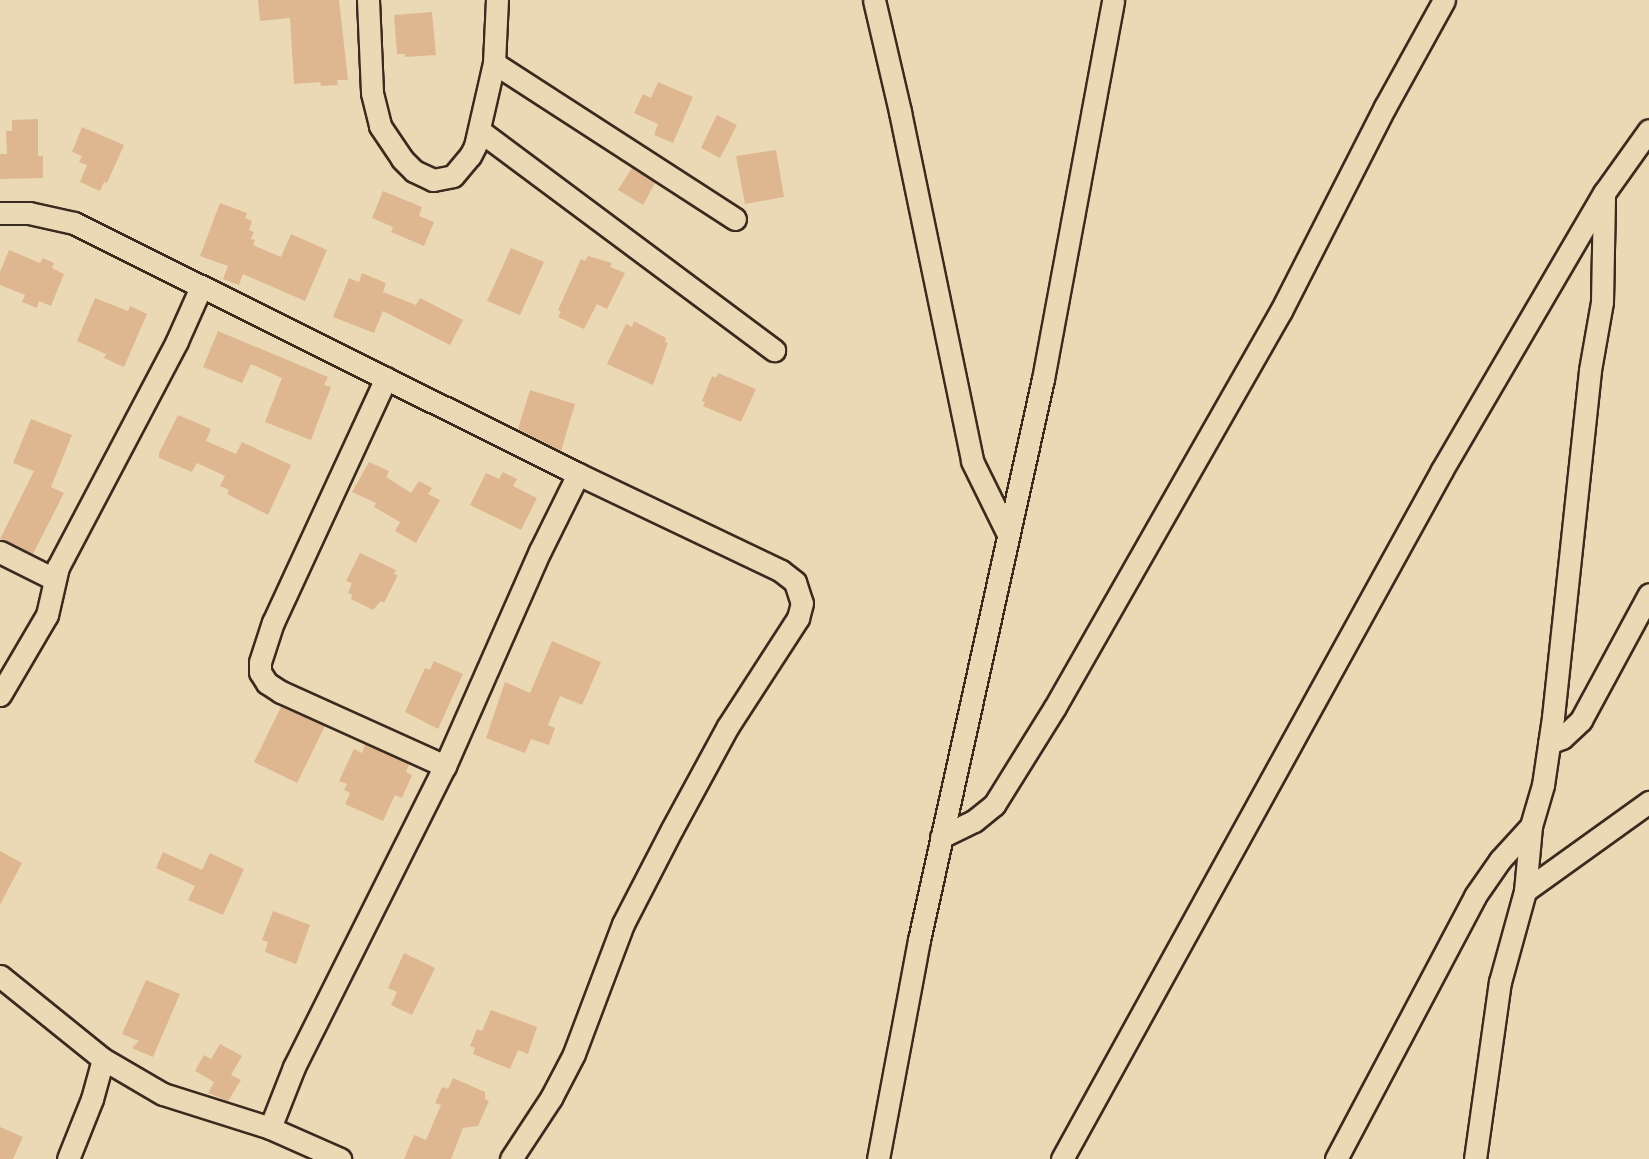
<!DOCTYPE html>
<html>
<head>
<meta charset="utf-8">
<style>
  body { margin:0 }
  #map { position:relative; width:1649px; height:1159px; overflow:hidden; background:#ebd9b6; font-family:"Comic Neue",sans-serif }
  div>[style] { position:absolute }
  .building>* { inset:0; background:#deb791 }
  .roads { filter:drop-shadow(2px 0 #3b2a1e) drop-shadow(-2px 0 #3b2a1e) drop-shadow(0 2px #3b2a1e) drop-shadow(0 -2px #3b2a1e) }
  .street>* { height:21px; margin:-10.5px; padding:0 10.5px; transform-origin:10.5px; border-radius:10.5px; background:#ebd9b6 }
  span { translate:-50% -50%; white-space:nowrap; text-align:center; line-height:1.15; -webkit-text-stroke:5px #ebd9b6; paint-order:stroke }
</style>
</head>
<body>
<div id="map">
  <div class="building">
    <div style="clip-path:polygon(258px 0,339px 0,348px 80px,337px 80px,338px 85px,321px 86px,320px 82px,294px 84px,290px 18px,260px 21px)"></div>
    <div style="clip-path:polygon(432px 12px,436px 55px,405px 57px,405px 54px,397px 54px,394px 15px)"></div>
    <div style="clip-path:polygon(658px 82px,693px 97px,673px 143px,654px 135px,658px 124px,634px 113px,643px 94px,651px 98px)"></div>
    <div style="clip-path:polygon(717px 115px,737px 125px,720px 158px,701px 148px)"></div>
    <div style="clip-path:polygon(38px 119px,38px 156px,43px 156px,43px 178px,0 179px,0 154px,7px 154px,6px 131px,12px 131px,12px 120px)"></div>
    <div style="clip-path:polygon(82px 127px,124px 145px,107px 183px,104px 182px,100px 191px,80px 182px,87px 165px,79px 162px,82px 156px,72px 152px)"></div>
    <div style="clip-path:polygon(776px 150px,784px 197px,745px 204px,736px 156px)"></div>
    <div style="clip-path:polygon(632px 168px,655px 183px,643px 205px,618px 190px)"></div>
    <div style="clip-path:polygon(383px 191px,422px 207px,419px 216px,434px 222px,424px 246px,391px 232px,393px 227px,372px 218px)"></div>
    <div style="clip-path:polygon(220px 203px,247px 213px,245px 218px,252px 221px,249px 230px,254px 232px,251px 239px,255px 240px,253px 245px,281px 257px,291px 234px,327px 250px,305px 301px,243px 274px,239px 285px,223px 279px,228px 266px,200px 256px)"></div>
    <div style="clip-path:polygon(511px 248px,544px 262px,520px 315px,487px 301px)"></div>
    <div style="clip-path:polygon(9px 250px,40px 263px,43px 258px,54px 263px,52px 268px,64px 274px,51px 306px,39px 301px,37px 308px,22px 302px,25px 295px,0 285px,0 272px)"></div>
    <div style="clip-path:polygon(588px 256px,612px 263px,610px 267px,625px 273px,607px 309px,597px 304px,584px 329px,558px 317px,561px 312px,558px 310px,581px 259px,585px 261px)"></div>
    <div style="clip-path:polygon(362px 273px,386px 283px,383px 292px,416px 305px,420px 298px,463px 320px,450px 345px,383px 311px,374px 333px,333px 317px,349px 278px,359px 282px)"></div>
    <div style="clip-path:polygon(95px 298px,128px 311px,130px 306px,147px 314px,124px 367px,104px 358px,106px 354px,77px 341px)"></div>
    <div style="clip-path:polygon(634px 321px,666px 338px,665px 342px,668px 343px,653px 385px,607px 364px,626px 324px,632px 327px)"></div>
    <div style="clip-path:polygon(218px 331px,328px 377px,324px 385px,331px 387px,311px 440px,265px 422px,282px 378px,251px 364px,242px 383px,203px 367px)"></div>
    <div style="clip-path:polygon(718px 373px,756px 389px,741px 422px,703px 406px,705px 402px,702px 401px,712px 376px,716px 378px)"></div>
    <div style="clip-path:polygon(530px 390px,575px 404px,561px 451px,518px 429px)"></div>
    <div style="clip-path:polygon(178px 415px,211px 429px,206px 441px,236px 454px,242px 442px,291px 465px,268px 515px,227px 494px,229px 490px,220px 486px,225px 476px,197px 463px,192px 472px,159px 458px,159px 453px)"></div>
    <div style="clip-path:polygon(31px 419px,72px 435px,51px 487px,64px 493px,33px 554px,0 539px,34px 471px,13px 463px)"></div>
    <div style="clip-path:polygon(369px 462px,389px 471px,386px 477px,411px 493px,419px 481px,432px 488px,428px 494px,440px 500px,416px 543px,395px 531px,400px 522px,374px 507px,376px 503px,352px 492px)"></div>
    <div style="clip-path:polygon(503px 472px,517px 479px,513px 486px,537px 498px,521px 530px,470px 505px,486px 473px,499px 479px)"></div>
    <div style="clip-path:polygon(360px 553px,396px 570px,394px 574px,398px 575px,384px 603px,381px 601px,373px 610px,351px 599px,352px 595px,348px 593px,352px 583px,346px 581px)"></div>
    <div style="clip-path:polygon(552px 641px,601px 662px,582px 705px,560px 696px,548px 725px,555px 728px,549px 745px,531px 739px,525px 753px,486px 738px,505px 682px,530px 693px)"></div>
    <div style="clip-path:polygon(434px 661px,463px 674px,438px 729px,405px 712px,425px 668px,430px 670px)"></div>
    <div style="clip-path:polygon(281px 707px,325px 726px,297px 783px,254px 762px)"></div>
    <div style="clip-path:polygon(365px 744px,409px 764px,406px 772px,412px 775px,402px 798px,395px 795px,383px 821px,345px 804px,350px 793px,344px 790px,347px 784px,339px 781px,354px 749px,362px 753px)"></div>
    <div style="clip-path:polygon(0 851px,22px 863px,0 905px)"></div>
    <div style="clip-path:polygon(163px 852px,202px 870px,210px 853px,244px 869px,223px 915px,188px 900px,195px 886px,156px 868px)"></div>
    <div style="clip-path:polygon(273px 911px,310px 925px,296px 964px,265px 952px,268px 942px,262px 940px)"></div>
    <div style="clip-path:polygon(404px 953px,435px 968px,412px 1015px,391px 1005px,397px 992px,388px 988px)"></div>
    <div style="clip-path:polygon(146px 980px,180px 994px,153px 1057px,132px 1048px,139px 1041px,122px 1034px)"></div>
    <div style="clip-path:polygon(491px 1010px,537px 1027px,528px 1054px,518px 1050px,510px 1069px,473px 1054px,475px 1048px,470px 1046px,477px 1029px,482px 1031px)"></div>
    <div style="clip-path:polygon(220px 1044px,242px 1056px,231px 1075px,241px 1080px,228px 1101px,208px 1093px,214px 1082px,195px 1071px,204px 1055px,211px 1059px)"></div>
    <div style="clip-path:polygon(453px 1078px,485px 1092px,485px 1099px,489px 1101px,478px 1126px,463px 1128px,451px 1159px,404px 1159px,414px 1135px,426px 1140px,441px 1105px,435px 1103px,442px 1087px,448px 1089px)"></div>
    <div style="clip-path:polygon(0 1127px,23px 1137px,13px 1159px,0 1159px)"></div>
  </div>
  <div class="roads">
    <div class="street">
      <div style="left:368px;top:0;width:93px;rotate:87.5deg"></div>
      <div style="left:372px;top:93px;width:34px;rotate:76deg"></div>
      <div style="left:380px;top:126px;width:40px;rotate:56deg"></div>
      <div style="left:402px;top:159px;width:17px;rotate:45deg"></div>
      <div style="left:414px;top:171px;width:21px;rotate:25deg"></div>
      <div style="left:433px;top:180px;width:20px;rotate:-11deg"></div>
      <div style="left:453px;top:176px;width:26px;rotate:-50deg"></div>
      <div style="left:470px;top:156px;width:11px;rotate:-63deg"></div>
      <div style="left:475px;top:146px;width:85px;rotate:-77.1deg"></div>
      <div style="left:494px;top:63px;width:63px;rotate:-87.3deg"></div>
      <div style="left:874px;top:0;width:115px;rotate:76.9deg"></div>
      <div style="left:900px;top:112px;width:356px;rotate:78.3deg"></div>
      <div style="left:972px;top:461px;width:79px;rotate:63.8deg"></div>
      <div style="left:494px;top:63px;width:287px;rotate:32.9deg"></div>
      <div style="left:480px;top:131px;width:367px;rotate:36.7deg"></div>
      <div style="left:0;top:213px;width:29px"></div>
      <div style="left:29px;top:213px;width:46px;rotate:12.5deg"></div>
      <div style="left:74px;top:223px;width:563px;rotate:26.47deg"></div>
      <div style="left:578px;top:474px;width:225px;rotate:25.5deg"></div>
      <div style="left:781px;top:571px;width:18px;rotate:38deg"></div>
      <div style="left:795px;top:582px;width:22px;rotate:72deg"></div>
      <div style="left:802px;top:603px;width:16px;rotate:105deg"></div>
      <div style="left:798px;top:618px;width:129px;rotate:122.9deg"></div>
      <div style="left:728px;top:726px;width:117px;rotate:118.5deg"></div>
      <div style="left:672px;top:829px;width:107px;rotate:117.3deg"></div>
      <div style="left:623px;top:924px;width:139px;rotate:110.7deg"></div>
      <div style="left:574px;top:1054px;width:50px;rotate:117.6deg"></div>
      <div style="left:551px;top:1098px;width:73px;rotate:123.3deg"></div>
      <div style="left:386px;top:378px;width:269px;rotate:114.8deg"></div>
      <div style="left:273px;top:622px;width:42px;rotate:108deg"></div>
      <div style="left:260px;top:662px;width:10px;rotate:90deg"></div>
      <div style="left:260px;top:672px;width:13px;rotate:58deg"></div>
      <div style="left:267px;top:683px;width:17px;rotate:33deg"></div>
      <div style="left:281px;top:692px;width:180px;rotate:24.3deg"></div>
      <div style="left:0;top:552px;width:60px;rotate:26.6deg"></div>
      <div style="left:0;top:695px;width:93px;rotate:-59.6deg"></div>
      <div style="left:47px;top:615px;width:49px;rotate:-77.1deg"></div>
      <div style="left:58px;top:567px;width:255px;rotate:-62.2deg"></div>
      <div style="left:177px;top:341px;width:59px;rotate:-66deg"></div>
      <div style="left:1549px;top:743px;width:14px;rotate:-21deg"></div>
      <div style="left:1562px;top:738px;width:26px;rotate:-43deg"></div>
      <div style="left:1581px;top:720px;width:143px;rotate:-61.6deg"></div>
      <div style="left:941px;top:837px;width:37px;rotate:-26deg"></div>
      <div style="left:974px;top:821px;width:26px;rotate:-39deg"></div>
      <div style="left:994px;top:805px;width:115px;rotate:-58.1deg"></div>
      <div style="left:1055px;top:707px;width:456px;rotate:-60.3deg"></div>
      <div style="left:1281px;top:311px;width:229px;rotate:-63deg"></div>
      <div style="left:1385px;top:107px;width:122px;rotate:-61.1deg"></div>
      <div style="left:1525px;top:891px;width:153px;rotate:-35.7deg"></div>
      <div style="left:0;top:976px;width:132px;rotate:38.9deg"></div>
      <div style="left:103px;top:1059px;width:69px;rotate:30.3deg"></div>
      <div style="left:163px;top:1094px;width:112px;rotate:17.6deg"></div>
      <div style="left:270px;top:1128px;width:77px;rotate:23.9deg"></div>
      <div style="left:270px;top:1128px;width:66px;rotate:-68.5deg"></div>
      <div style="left:294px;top:1067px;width:337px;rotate:-63.4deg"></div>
      <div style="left:445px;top:766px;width:235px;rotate:-66.2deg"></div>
      <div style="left:540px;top:551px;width:86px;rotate:-63.7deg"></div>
      <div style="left:68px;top:1159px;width:65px;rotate:-68.2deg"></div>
      <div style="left:92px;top:1099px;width:41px;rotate:-74.6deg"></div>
      <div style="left:878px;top:1159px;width:223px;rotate:-79.4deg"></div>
      <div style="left:919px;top:940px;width:575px;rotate:-77.54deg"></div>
      <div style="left:1043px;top:379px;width:385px;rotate:-79.5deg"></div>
      <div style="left:1062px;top:1159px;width:787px;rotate:-61.12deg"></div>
      <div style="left:1442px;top:470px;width:321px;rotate:-59.7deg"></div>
      <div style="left:1604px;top:193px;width:77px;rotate:-54.5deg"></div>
      <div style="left:1336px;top:1159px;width:297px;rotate:-62.1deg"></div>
      <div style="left:1475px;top:896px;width:44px;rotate:-55.2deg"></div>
      <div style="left:1500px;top:860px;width:46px;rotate:-47.6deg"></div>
      <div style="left:1475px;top:1159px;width:179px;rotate:-82deg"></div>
      <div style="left:1500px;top:982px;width:94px;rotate:-74.6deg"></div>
      <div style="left:1525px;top:891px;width:65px;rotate:-84.7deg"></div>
      <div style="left:1531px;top:826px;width:43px;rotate:-73.7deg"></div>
      <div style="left:1543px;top:785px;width:69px;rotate:-81.6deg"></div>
      <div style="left:1553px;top:717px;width:349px;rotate:-83.9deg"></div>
      <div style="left:1590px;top:370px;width:69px;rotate:-80deg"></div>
      <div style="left:1602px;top:302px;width:106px;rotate:-88.9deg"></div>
    </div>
  </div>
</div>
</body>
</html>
